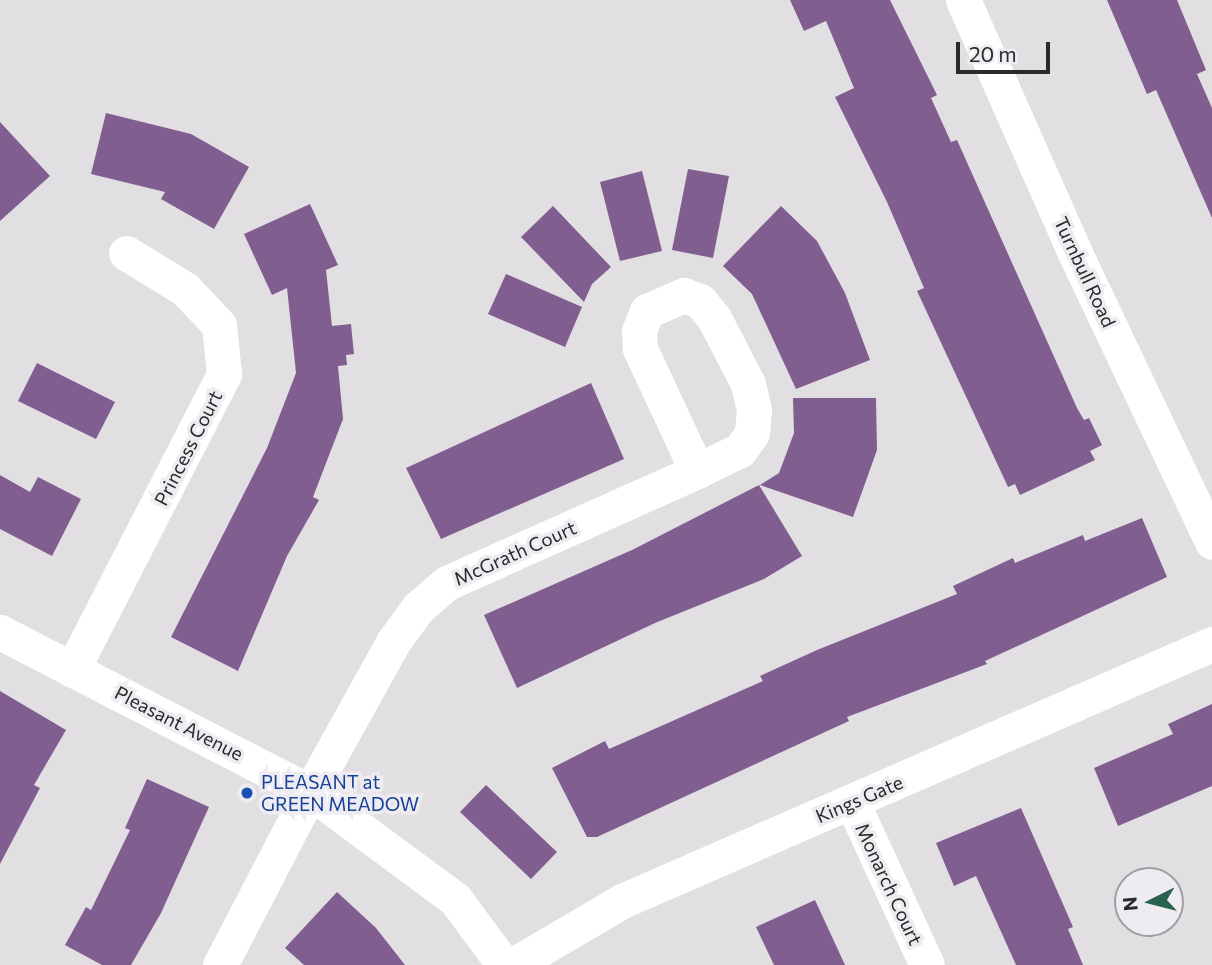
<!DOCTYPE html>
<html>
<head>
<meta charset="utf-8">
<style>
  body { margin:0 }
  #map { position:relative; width:1212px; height:965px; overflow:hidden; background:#e2dfe3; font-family:Commissioner,sans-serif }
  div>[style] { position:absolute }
  .building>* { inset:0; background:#805e90 }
  .minor>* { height:35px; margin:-17.5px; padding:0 17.5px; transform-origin:17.5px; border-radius:17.5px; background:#fff }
  .dots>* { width:19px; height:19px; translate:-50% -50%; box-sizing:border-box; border:4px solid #efecf1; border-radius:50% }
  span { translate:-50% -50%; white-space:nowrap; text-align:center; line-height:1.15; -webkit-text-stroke:7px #efecf1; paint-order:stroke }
  .street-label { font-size:19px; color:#2b2a2b }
  .transit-label { font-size:19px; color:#164399 }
  .left { translate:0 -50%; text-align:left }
  .north { position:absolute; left:1114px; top:867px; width:70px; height:70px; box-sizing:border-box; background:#efecf1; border:2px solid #a19ea2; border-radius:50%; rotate:264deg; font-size:19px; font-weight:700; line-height:28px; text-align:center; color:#2b2a2b }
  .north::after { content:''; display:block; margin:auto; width:24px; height:32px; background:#29634d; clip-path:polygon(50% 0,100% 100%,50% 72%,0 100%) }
  .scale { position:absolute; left:956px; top:42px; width:94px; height:32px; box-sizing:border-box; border:4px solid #2b2a2b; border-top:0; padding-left:9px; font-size:21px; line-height:24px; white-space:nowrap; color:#2b2a2b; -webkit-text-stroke:5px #efecf1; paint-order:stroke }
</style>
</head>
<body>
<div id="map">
  <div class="building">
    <div style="clip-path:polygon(790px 0,890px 0,937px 95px,931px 98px,951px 142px,957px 140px,1077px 408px,1084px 420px,1089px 418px,1102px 445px,1090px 451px,1095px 460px,1020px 495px,1015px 484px,1008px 487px,917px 291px,924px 288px,887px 202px,835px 97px,854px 88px,826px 21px,804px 31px)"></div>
    <div style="clip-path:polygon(1107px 0,1177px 0,1206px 70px,1197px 74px,1212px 108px,1212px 218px,1156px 90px,1147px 94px)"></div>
    <div style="clip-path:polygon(106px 113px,191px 134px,249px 167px,214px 229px,161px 199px,165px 192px,91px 174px)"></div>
    <div style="clip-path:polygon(0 122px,50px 176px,0 221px)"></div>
    <div style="clip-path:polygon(688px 169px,729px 176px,713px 258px,672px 250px)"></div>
    <div style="clip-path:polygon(642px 171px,662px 251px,620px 261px,600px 182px)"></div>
    <div style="clip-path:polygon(310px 204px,338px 265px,326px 270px,332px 326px,351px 324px,354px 354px,346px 355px,347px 365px,338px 366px,343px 419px,313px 497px,319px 500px,287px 556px,238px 671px,171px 637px,267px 448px,296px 373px,287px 288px,272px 295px,244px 234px)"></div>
    <div style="clip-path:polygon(553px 206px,611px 267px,592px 284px,584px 302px,521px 237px)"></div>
    <div style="clip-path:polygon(781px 206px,817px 241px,845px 293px,870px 360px,796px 389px,752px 294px,723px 266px)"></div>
    <div style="clip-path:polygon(506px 274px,582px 307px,565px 347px,488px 314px)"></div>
    <div style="clip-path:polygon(37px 363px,115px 402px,96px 439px,18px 401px)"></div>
    <div style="clip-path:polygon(591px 383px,624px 459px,441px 539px,406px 468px)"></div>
    <div style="clip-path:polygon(793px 398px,876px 398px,877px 450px,853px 517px,760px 485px,779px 473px,794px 433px)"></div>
    <div style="clip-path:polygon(0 475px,30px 492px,38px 477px,81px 499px,52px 556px,0 529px)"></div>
    <div style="clip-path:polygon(759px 485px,802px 556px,764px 579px,655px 623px,517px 688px,484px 615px,632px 550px)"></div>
    <div style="clip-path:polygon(1142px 518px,1167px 577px,985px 661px,987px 664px,847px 717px,849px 721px,597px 837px,587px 837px,552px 768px,605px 741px,609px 749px,763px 681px,760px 676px,817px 650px,957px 594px,953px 586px,1013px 558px,1015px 563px,1083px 535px,1085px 541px)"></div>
    <div style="clip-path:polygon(0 691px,66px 730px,34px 785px,40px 788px,0 864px)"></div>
    <div style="clip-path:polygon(1212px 704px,1212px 786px,1118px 826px,1094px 768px,1173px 734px,1168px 724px)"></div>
    <div style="clip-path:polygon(147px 779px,209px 807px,161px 913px,131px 965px,102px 965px,65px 945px,86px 907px,91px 910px,130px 830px,125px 828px)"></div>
    <div style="clip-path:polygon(486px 785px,557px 852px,531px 879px,460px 812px)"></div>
    <div style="clip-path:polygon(1021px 808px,1073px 927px,1068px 929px,1083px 965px,1016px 965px,976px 876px,954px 886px,936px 843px)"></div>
    <div style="clip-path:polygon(337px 892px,376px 928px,405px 965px,304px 965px,285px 948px)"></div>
    <div style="clip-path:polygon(815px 900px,845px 965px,774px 965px,756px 927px)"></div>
  </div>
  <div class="minor">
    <div style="left:963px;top:0;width:274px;rotate:66.1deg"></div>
    <div style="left:1074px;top:251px;width:322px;rotate:64.6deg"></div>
    <div style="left:0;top:632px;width:349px;rotate:27.3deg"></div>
    <div style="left:310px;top:792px;width:180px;rotate:36.4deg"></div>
    <div style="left:455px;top:899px;width:82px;rotate:53.4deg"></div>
    <div style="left:72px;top:670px;width:333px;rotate:-62.8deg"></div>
    <div style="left:224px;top:374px;width:49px;rotate:-95.8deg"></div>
    <div style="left:219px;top:325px;width:50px;rotate:-133.4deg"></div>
    <div style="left:185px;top:289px;width:69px;rotate:-148.6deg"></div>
    <div style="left:852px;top:802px;width:179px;rotate:65.3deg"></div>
    <div style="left:220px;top:965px;width:195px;rotate:-62.5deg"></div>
    <div style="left:310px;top:792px;width:171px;rotate:-61deg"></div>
    <div style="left:393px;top:642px;width:42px;rotate:-53.7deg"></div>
    <div style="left:418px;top:608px;width:38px;rotate:-41deg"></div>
    <div style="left:447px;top:583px;width:274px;rotate:-24.1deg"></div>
    <div style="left:697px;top:471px;width:135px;rotate:-115deg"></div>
    <div style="left:640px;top:349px;width:18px;rotate:-93deg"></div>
    <div style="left:639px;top:331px;width:22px;rotate:-68deg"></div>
    <div style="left:647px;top:311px;width:40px;rotate:-23.4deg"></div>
    <div style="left:684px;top:295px;width:17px;rotate:21deg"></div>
    <div style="left:700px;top:301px;width:22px;rotate:51deg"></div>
    <div style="left:714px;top:318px;width:74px;rotate:62.7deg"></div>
    <div style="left:748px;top:384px;width:27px;rotate:77deg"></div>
    <div style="left:754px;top:410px;width:23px;rotate:95deg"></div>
    <div style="left:752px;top:433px;width:21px;rotate:125deg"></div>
    <div style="left:740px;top:450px;width:48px;rotate:154deg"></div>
    <div style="left:513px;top:965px;width:126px;rotate:-30.4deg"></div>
    <div style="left:622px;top:901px;width:644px;rotate:-23.54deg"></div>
  </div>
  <div class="dots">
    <div style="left:247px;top:793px;background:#1a4fb4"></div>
  </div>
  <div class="street-label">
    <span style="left:1085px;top:272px;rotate:65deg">Turnbull Road</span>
    <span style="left:188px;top:448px;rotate:-63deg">Princess Court</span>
    <span style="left:515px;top:553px;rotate:-24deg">McGrath Court</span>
    <span style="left:179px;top:723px;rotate:27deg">Pleasant Avenue</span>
    <span style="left:859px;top:799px;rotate:-23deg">Kings Gate</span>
    <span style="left:889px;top:884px;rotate:65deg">Monarch Court</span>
  </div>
  <div class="transit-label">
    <span class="left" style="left:261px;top:793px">PLEASANT at<br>GREEN MEADOW</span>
  </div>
  <div class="north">N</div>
  <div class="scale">20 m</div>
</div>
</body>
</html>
